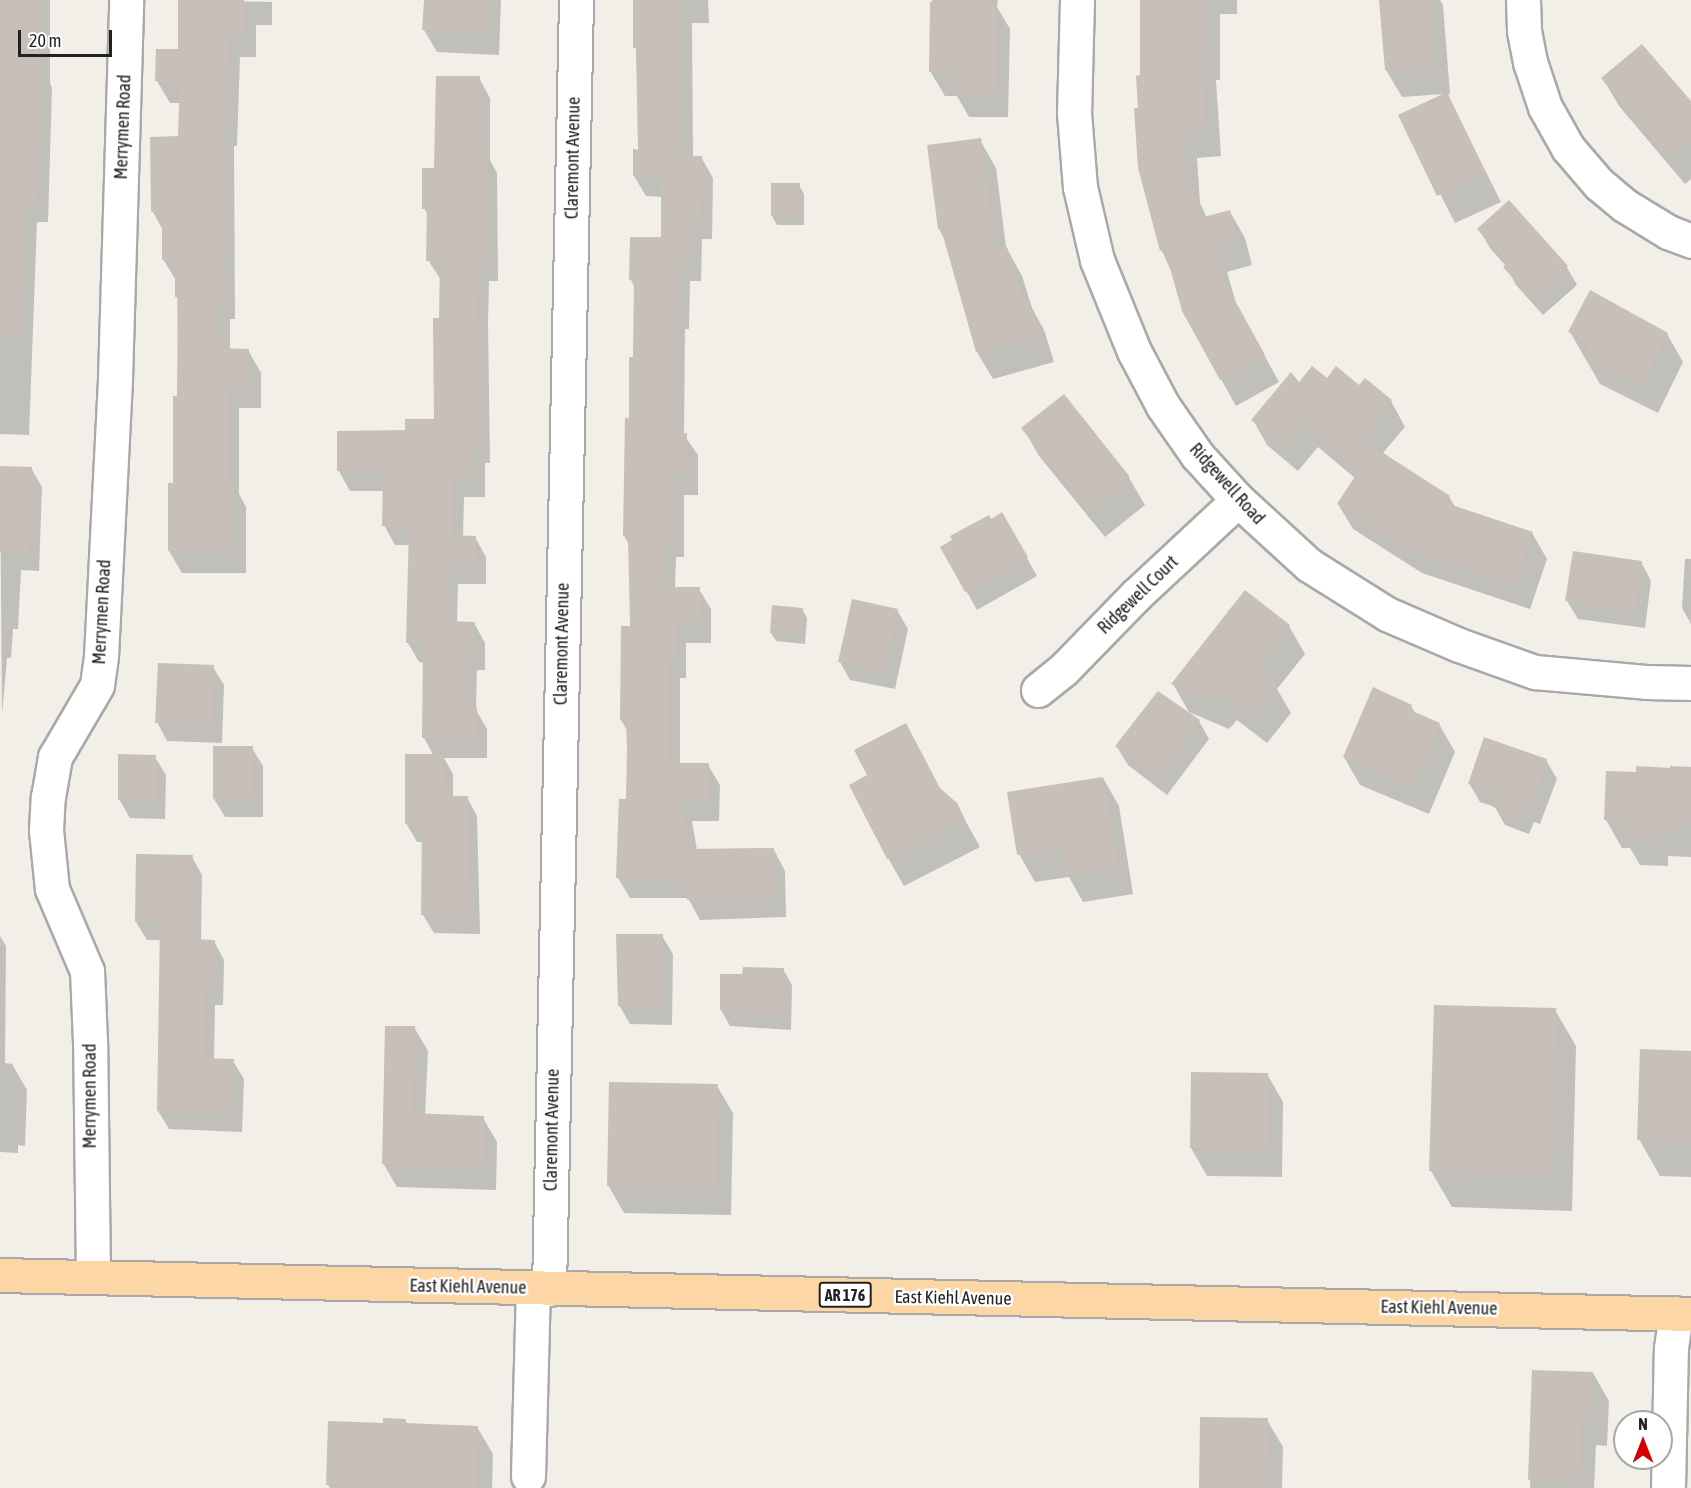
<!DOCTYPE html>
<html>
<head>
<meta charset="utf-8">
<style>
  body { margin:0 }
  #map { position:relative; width:1691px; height:1488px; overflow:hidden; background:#f2efe9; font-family:"Asap Condensed",sans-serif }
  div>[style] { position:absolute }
  .shadow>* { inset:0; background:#0003 }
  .building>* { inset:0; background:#c7bfb8 }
  .roads { filter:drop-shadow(2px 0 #a9a9a9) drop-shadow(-2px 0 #a9a9a9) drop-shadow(0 2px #a9a9a9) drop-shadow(0 -2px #a9a9a9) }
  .minor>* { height:33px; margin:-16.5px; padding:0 16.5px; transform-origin:16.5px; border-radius:16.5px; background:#fff }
  .major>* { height:33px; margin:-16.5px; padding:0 16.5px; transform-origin:16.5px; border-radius:16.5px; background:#fcd6a4 }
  span { translate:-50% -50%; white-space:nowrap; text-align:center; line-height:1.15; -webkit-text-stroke:5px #fff; paint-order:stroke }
  .shield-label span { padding:2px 4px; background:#fff; border:2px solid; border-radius:4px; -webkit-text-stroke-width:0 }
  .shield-label { font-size:16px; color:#222; font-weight:700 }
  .street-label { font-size:18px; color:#222 }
  .north { position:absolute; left:1613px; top:1410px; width:60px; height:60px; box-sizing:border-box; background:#fff; border:2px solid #a7a7a7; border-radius:50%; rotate:0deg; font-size:16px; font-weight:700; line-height:24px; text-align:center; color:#222 }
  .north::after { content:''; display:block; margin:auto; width:21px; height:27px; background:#d40000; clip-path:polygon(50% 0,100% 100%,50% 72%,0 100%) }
  .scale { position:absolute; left:18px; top:30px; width:94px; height:27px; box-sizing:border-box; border:3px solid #222; border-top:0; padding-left:8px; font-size:18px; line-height:21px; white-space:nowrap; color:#222; -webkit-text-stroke:4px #fff; paint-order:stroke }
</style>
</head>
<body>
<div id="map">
  <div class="shadow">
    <div style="clip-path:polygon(0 0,50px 0,50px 83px,52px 88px,48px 222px,37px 222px,29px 435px,0 434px)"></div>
    <div style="clip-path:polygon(180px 0,272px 2px,272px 25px,256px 25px,256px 57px,240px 57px,237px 146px,234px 146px,235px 319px,230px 319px,230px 350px,248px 350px,261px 373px,261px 408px,239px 408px,239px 494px,246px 507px,246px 573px,182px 573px,169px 551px,169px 484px,174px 485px,179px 398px,177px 282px,163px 259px,163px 230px,153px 212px,180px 138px,181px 103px,170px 103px,157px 81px,180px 51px)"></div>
    <div style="clip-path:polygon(425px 0,501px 0,499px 55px,437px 52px,424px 30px)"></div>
    <div style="clip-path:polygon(635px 0,708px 0,709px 23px,692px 23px,693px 157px,701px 157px,713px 178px,712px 239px,702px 239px,701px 281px,690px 281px,689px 329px,685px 329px,684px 435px,698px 455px,698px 495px,684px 495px,684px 557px,676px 557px,675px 588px,699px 589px,711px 609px,711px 643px,686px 643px,686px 678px,680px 678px,680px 764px,708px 765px,720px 785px,719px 821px,692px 821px,697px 850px,774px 850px,785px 871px,786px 917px,700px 920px,688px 898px,630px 898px,618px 878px,627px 800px,628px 732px,621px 720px,632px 627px,630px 546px,624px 536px,635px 358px,635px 288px,631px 280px,663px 239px,663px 197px,646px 196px,634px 176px,639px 151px)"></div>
    <div style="clip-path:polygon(932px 0,998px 0,997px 7px,1010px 29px,1008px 117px,969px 117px,957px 96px,945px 96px,930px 71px)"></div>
    <div style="clip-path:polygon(1142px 0,1237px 0,1237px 14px,1220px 14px,1220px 80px,1216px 80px,1221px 156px,1197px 158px,1200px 203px,1207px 218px,1230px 212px,1245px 238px,1252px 265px,1227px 272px,1236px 303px,1279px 382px,1236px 406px,1221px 379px,1162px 251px,1140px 168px)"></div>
    <div style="clip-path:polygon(1381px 0,1440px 0,1443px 5px,1450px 94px,1447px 94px,1501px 202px,1455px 223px,1400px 116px,1445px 94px,1402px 97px,1386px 70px)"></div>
    <div style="clip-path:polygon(479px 78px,490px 98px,490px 160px,497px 173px,498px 281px,489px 281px,488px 321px,490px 463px,485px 463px,485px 497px,464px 497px,463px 537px,475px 537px,486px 557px,486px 584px,458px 584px,457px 623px,474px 623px,485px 643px,485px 670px,477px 670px,476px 710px,487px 729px,487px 758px,444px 758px,453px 774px,453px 797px,467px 797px,477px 816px,480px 934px,434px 933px,423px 915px,424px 842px,417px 842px,406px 823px,434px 756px,424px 738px,425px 663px,419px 662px,408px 643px,410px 545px,395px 545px,384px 525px,384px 491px,350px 491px,339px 471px,339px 432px,407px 431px,435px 420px,441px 280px,428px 260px,429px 216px,424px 208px,435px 169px)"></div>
    <div style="clip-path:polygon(1603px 79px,1691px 103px,1691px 179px,1685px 184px,1619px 106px)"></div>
    <div style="clip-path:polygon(980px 140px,996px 168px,1006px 247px,1022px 276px,1032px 308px,1044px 330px,1054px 362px,993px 379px,977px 352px,945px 240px,939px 229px)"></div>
    <div style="clip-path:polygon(799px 185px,804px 194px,804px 225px,777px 225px,772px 216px)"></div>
    <div style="clip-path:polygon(1479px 229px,1566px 266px,1577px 285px,1543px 315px,1516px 285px,1506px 266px,1490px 248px)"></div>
    <div style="clip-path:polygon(1590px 292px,1667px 334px,1683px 362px,1658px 413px,1600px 384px,1570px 332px)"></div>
    <div style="clip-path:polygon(1327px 380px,1359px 387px,1391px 401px,1405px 427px,1382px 454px,1449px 497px,1456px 508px,1532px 533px,1547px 559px,1530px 609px,1422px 573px,1353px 529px,1338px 504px,1355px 478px,1318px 447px,1298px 471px,1267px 445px,1253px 420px,1299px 385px)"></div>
    <div style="clip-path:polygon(1023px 428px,1129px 478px,1145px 505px,1105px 537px,1039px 456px)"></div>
    <div style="clip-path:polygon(0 467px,31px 468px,42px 487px,39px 571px,21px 570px,18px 629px,13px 629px,11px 658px,7px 658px,2px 714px)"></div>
    <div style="clip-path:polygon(1002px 514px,1037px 576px,977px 610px,942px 548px)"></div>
    <div style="clip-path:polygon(1685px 559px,1691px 559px,1691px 624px,1682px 608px)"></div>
    <div style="clip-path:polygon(1641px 562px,1651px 581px,1645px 628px,1578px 619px,1567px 601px)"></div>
    <div style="clip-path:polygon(802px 609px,807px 618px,805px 644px,776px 641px,771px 633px)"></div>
    <div style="clip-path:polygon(897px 610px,908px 629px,895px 689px,850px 680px,840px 662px)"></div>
    <div style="clip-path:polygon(1289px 626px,1305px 654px,1277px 689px,1291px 713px,1267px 743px,1237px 720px,1229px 729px,1189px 712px,1173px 684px)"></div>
    <div style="clip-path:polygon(213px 667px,224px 685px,222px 743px,167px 741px,157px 722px)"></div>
    <div style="clip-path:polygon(1411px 706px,1416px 714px,1439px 724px,1455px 752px,1429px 814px,1360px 785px,1344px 757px)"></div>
    <div style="clip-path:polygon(1199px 721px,1209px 739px,1167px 795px,1128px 765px,1117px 747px)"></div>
    <div style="clip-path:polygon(252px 748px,263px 766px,263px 817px,225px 817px,214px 799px)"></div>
    <div style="clip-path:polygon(155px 757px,166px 775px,165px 819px,130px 818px,119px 799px)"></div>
    <div style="clip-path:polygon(1546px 760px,1557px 779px,1540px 824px,1534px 822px,1529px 834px,1505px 825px,1495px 807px,1480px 802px,1469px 783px)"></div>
    <div style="clip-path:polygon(1670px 766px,1691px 767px,1691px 857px,1668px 856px,1668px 866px,1640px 865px,1630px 848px,1622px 848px,1606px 820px,1637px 773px,1670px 769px)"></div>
    <div style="clip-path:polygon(1103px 778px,1119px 806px,1133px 894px,1083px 902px,1069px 877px,1035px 882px,1019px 854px)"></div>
    <div style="clip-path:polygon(942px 792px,956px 804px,980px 847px,904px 886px,888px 858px)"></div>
    <div style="clip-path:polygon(192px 857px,202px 875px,201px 941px,214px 941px,224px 960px,223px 1005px,215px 1005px,214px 1060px,233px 1061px,244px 1079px,242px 1132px,169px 1129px,158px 1111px,161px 940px,147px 940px,136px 922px)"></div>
    <div style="clip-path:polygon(0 936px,6px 946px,5px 1063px,12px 1064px,27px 1090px,25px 1146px,18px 1145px,18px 1153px,0 1152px)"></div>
    <div style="clip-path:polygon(662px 936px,673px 954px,672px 1025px,630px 1024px,619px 1005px)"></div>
    <div style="clip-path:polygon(783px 969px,792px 985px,791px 1030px,730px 1026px,721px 1010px,744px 975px)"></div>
    <div style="clip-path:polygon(1555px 1010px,1576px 1046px,1572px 1211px,1452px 1207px,1431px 1171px)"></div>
    <div style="clip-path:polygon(414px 1027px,428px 1051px,425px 1115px,483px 1118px,497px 1142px,496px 1190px,397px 1187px,383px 1163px)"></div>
    <div style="clip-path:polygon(1691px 1052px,1691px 1177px,1660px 1176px,1639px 1139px)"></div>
    <div style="clip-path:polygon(1192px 1073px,1267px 1074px,1283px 1102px,1282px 1177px,1207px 1176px,1191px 1148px)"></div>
    <div style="clip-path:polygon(717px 1086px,733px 1113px,731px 1215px,624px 1213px,608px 1185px)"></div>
    <div style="clip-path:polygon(1534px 1371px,1593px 1373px,1609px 1401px,1607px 1446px,1596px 1445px,1594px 1488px,1530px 1488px)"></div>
    <div style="clip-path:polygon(405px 1420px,408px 1425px,477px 1427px,493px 1454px,492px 1488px,330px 1488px,328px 1485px,384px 1424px)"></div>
    <div style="clip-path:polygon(1267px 1420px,1283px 1447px,1282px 1488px,1200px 1488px)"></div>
  </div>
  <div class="building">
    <div style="clip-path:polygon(0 0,39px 0,39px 66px,41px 66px,37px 202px,26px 202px,21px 335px,0 335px)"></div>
    <div style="clip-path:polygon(178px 0,244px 0,244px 35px,228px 35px,225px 124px,222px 124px,223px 297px,218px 297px,218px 348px,249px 349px,249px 386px,227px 386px,227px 483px,234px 483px,234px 551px,168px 551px,168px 483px,173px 483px,173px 396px,177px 396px,178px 297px,175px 297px,175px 260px,162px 260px,162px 212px,151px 212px,150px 137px,178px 136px,180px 81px,155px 81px,156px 49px,178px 49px)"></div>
    <div style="clip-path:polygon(424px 0,488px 0,487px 33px,422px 30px)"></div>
    <div style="clip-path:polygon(633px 0,680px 0,682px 156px,702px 156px,701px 218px,691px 218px,690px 261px,679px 261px,678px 308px,674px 308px,672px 433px,687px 433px,687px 475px,673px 474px,673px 537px,665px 537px,664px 587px,700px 587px,700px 623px,675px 623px,675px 658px,669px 658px,669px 763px,709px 763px,708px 801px,681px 800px,689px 849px,774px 848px,775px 897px,687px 900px,686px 878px,616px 878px,619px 799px,626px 799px,627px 748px,626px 720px,620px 720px,621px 626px,630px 626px,628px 536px,623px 536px,625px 418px,629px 418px,629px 357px,633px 357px,634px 280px,629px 280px,630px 237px,661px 237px,661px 177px,633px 176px,633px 149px,638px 150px,636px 48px,633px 48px)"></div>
    <div style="clip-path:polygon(1140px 0,1206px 0,1206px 54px,1201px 54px,1206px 130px,1182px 132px,1186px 187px,1192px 186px,1200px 218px,1230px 210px,1238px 238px,1213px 245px,1221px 275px,1265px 355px,1220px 380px,1182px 311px,1165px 250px,1160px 251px,1138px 168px,1134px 108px,1138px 108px,1136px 76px,1140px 75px)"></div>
    <div style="clip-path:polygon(1379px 0,1430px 0,1435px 66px,1385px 70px)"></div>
    <div style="clip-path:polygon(930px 2px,996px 3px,995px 93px,953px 92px,953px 72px,929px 72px)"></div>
    <div style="clip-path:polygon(1642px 44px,1691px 101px,1691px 138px,1668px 157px,1601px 78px)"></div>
    <div style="clip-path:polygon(436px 76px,480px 76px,479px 152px,487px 152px,487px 262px,479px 262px,477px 301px,480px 444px,474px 444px,474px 477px,453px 477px,452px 535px,476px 536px,475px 565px,448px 564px,446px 621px,475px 622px,474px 651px,466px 651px,465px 707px,477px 707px,476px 739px,422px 738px,423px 643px,406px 643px,409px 526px,382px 526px,383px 471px,337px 471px,337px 431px,405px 430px,405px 419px,434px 419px,433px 318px,439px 318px,440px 261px,426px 261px,427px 209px,422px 209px,422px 168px,434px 168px)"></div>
    <div style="clip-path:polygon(1447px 92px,1486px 173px,1437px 196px,1398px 115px)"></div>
    <div style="clip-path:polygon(981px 138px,995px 250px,1007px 247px,1023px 302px,1029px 301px,1039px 335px,976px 352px,941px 229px,938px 229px,927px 145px)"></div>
    <div style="clip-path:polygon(771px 183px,800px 183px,800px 216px,771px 216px)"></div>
    <div style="clip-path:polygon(1509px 200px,1568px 266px,1531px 298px,1503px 267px,1508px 263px,1477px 229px)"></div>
    <div style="clip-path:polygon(1590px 290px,1668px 333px,1642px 386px,1583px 356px,1590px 343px,1568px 332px)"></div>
    <div style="clip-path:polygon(1312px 366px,1327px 378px,1336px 366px,1359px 385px,1365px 378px,1392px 400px,1360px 438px,1450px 496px,1446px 503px,1533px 532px,1516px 584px,1406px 548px,1337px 504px,1359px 470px,1302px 423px,1283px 446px,1251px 420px,1291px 372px,1299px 382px)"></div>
    <div style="clip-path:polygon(1064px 394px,1130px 477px,1088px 510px,1021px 428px)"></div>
    <div style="clip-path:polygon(0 466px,32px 467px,29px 553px,0 552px)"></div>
    <div style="clip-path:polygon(1002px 512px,1028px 557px,965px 592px,940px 547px,952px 540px,950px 536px,989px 515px,991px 519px)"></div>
    <div style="clip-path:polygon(1573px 551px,1642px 561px,1635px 611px,1565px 601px)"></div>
    <div style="clip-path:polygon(1245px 590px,1290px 625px,1256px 669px,1276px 684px,1250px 717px,1220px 693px,1213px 702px,1171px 684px)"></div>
    <div style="clip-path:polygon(852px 599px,898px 609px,885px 672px,838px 662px)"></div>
    <div style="clip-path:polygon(772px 605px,803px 608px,801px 636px,770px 633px)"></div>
    <div style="clip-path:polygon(158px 663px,214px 665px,212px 724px,155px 723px)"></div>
    <div style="clip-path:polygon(1373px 687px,1412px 705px,1410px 710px,1440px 723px,1413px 787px,1343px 757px)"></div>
    <div style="clip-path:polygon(1158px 691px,1200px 720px,1156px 777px,1115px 746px)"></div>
    <div style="clip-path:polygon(906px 723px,940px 788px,957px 803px,965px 819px,887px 859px,849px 785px,867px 775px,854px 750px)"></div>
    <div style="clip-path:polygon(1484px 737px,1547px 759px,1530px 807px,1523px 804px,1519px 816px,1493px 807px,1498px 794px,1468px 784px)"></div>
    <div style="clip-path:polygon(213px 746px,253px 746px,253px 799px,213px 799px)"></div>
    <div style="clip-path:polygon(118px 754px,156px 755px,155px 801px,118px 800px)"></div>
    <div style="clip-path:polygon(405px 754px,443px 754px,443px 788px,448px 788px,448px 796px,468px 796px,470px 916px,421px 915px,422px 824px,405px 824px)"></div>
    <div style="clip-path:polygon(1636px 766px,1691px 769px,1691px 822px,1678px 822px,1677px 830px,1653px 829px,1652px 839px,1622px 838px,1623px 821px,1604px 820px,1606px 771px,1636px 772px)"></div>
    <div style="clip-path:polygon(1103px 777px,1118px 867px,1066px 875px,1062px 848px,1017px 855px,1007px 792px)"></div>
    <div style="clip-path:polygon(136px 854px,193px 855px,190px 939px,215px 940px,214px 987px,205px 987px,204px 1058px,234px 1059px,232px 1114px,157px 1111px,160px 923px,135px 922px)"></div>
    <div style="clip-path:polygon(616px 934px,663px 934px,662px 1007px,618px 1006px)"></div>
    <div style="clip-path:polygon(743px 967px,784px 968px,783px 1014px,720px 1010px,720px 974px,742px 974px)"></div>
    <div style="clip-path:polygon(1434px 1005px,1556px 1008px,1552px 1175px,1429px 1171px)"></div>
    <div style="clip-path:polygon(385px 1026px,415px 1026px,412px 1113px,484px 1116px,483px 1166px,382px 1164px)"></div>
    <div style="clip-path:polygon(1640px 1049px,1691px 1051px,1691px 1141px,1637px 1140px)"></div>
    <div style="clip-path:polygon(1191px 1072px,1268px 1073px,1267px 1150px,1190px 1148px)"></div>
    <div style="clip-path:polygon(609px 1082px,718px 1084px,716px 1188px,607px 1186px)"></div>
    <div style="clip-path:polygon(1532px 1370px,1593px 1372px,1592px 1418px,1581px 1418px,1578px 1483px,1528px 1480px)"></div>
    <div style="clip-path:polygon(1200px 1417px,1268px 1418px,1266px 1488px,1199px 1488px)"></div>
    <div style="clip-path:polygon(383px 1418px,406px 1419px,406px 1423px,478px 1426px,476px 1488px,326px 1485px,328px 1421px,383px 1423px)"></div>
  </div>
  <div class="roads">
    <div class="minor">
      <div style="left:1077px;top:0;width:113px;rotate:91.5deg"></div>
      <div style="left:1074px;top:113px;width:74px;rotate:85.4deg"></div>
      <div style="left:1080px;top:187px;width:75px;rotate:76.9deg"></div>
      <div style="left:1097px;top:260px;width:98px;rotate:67.9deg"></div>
      <div style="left:1134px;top:351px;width:62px;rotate:62.2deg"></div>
      <div style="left:1163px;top:406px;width:60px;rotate:55.2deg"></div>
      <div style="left:1197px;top:455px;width:61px;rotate:47.7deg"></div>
      <div style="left:1238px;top:500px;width:96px;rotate:42.5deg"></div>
      <div style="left:1309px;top:565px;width:92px;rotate:32.1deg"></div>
      <div style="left:1387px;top:614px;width:78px;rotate:23.3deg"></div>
      <div style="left:1459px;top:645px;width:81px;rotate:19.6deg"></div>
      <div style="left:1535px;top:672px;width:111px;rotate:5.1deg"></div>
      <div style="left:1646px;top:682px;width:45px;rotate:1.3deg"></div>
      <div style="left:1523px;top:0;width:31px;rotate:88deg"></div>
      <div style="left:1524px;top:31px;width:32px;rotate:79deg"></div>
      <div style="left:1530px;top:62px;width:47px;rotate:71.6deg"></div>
      <div style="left:1545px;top:107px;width:47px;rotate:60.7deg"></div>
      <div style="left:1568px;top:148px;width:48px;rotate:49.3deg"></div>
      <div style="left:1599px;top:184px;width:33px;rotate:40deg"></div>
      <div style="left:1624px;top:205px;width:52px;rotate:31.5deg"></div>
      <div style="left:1668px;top:232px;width:25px;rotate:21deg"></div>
      <div style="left:1038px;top:690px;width:32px;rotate:-39deg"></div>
      <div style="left:1063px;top:670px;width:105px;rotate:-45.8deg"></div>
      <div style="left:1136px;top:595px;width:139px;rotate:-43deg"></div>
      <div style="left:93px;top:1277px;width:235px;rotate:-90.7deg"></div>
      <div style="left:90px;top:1042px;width:71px;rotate:-92.4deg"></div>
      <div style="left:87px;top:971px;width:89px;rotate:-113.1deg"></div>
      <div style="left:52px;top:889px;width:59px;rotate:-95.8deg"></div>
      <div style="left:46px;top:830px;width:33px;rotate:-87deg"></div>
      <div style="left:48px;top:797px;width:41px;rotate:-80.1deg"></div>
      <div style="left:55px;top:757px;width:83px;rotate:-59.7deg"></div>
      <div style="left:97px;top:685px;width:29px;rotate:-82deg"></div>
      <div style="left:101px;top:656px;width:277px;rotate:-87.1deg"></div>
      <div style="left:115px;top:379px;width:379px;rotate:-88.3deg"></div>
      <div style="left:549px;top:1289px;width:1289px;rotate:-88.8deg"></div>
      <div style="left:528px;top:1476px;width:187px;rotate:-88.5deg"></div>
      <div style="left:1668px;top:1488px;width:140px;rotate:-88.8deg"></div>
      <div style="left:1671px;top:1348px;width:35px;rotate:-82deg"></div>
    </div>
    <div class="major">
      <div style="left:0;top:1275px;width:1691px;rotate:1.32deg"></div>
    </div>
  </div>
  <div class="shield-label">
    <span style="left:845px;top:1295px">AR 176</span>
  </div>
  <div class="street-label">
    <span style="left:123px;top:127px;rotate:-88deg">Merrymen Road</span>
    <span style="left:573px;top:158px;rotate:-89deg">Claremont Avenue</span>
    <span style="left:1227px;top:484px;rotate:48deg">Ridgewell Road</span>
    <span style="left:1138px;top:595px;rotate:-44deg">Ridgewell Court</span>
    <span style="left:102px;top:612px;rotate:-87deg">Merrymen Road</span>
    <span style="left:562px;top:644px;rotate:-89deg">Claremont Avenue</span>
    <span style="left:90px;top:1096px;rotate:-90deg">Merrymen Road</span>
    <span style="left:552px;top:1130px;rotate:-89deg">Claremont Avenue</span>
    <span style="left:468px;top:1287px;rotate:1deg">East Kiehl Avenue</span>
    <span style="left:953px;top:1298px;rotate:1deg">East Kiehl Avenue</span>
    <span style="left:1439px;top:1308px;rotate:1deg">East Kiehl Avenue</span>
  </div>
  <div class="north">N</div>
  <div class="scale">20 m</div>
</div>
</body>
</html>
